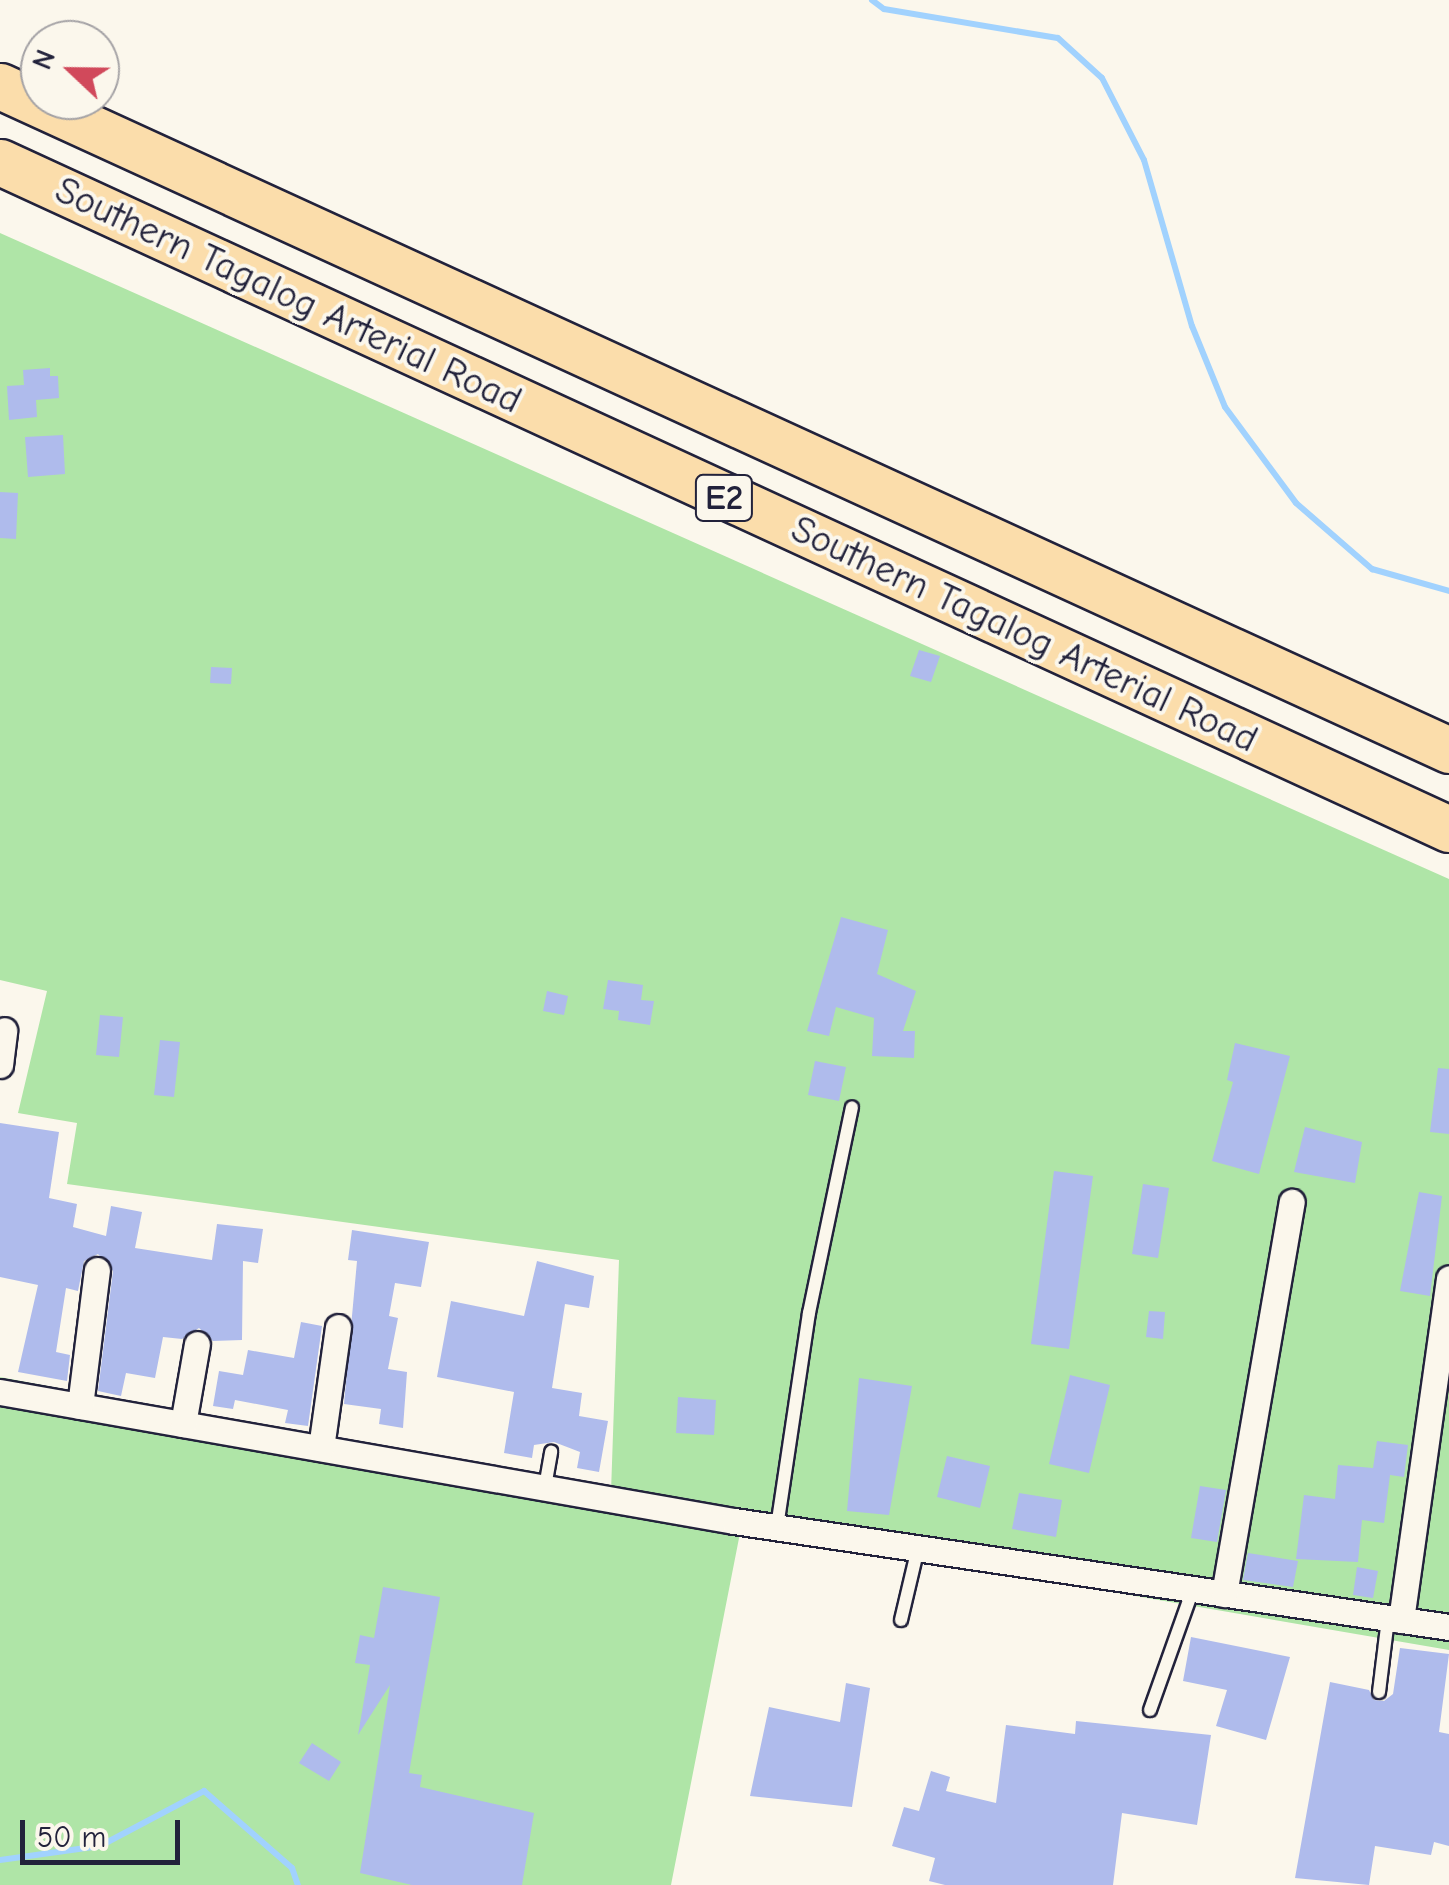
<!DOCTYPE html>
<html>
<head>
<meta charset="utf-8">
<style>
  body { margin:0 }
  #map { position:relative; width:1449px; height:1885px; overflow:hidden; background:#fbf7ec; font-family:"Comic Neue",sans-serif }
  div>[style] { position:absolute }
  .green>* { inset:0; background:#afe5a7 }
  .stream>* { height:6px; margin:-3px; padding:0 3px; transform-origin:3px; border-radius:3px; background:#a1d2fe }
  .building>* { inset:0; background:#afbbec }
  .roads { filter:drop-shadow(2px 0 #22223b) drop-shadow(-2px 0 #22223b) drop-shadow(0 2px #22223b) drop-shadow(0 -2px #22223b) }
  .service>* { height:12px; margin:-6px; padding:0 6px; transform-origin:6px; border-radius:6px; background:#fbf7ec }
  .minor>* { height:25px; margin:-12.5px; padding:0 12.5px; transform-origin:12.5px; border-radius:12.5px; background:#fbf7ec }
  .motorway>* { height:45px; margin:-22.5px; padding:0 22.5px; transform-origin:22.5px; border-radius:22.5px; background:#fbddab }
  span { translate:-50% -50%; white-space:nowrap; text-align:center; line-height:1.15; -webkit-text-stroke:8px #fbf7ec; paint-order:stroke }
  .shield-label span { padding:2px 8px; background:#fbf7ec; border:2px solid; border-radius:8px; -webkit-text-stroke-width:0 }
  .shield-label { font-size:35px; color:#22223b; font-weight:700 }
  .street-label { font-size:38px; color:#22223b }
  .north { position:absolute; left:20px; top:20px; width:100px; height:100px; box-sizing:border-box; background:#fbf7ec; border:2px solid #a4a2a5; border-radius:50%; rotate:292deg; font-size:28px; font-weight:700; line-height:40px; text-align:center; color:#22223b }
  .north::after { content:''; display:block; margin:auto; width:35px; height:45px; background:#d1495b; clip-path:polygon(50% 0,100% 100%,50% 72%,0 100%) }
  .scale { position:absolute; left:20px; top:1820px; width:160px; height:45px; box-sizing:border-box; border:5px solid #22223b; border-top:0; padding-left:12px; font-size:30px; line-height:35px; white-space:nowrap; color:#22223b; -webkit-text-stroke:8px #fbf7ec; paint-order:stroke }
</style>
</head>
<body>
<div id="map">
  <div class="green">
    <div style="clip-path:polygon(0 233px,1449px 879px,1449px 1650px,741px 1528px,671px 1885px,0 1885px,0 1377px,611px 1492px,619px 1260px,67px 1184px,77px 1123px,18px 1113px,47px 991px,0 980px)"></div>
  </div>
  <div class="stream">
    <div style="left:872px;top:0;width:15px;rotate:37deg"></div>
    <div style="left:884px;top:9px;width:176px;rotate:9.5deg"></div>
    <div style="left:1058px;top:38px;width:59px;rotate:42.3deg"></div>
    <div style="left:1102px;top:78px;width:92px;rotate:62.9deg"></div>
    <div style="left:1144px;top:160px;width:173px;rotate:73.9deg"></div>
    <div style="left:1192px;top:326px;width:87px;rotate:67.8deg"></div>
    <div style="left:1225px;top:407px;width:119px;rotate:53.5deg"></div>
    <div style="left:1296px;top:503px;width:101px;rotate:41deg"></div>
    <div style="left:1372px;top:569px;width:80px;rotate:15.9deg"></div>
    <div style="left:0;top:1860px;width:101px;rotate:-8deg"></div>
    <div style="left:100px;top:1846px;width:118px;rotate:-27.9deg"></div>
    <div style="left:204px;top:1791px;width:117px;rotate:41.2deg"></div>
    <div style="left:292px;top:1868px;width:18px;rotate:71deg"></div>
  </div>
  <div class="building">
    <div style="clip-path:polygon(50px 368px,50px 376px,58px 376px,59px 398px,36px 400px,37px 417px,9px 420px,7px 386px,24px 385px,23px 370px)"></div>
    <div style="clip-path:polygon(63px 435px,65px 474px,28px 477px,25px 437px)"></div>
    <div style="clip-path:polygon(0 492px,18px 493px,16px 539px,0 538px)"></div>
    <div style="clip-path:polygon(919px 650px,940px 656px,931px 682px,910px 676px)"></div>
    <div style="clip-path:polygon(211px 667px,232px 668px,231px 684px,210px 683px)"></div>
    <div style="clip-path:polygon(841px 917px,888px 930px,877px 974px,916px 991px,903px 1031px,915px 1031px,914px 1058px,872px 1056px,874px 1018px,836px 1007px,829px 1036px,807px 1031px)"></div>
    <div style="clip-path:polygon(608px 980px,643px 985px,641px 1000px,654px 1001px,650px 1025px,618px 1020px,619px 1011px,603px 1009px)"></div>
    <div style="clip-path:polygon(547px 991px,568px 996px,564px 1015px,543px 1011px)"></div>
    <div style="clip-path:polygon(100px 1015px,123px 1017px,119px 1057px,96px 1055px)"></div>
    <div style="clip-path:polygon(160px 1040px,180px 1042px,174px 1097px,154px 1095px)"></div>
    <div style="clip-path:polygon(1235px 1043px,1290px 1056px,1259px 1174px,1212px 1161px,1233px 1082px,1227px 1080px)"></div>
    <div style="clip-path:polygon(815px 1061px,846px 1067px,839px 1101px,808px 1095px)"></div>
    <div style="clip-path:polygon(1438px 1068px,1449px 1069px,1449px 1134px,1430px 1132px)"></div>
    <div style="clip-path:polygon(0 1123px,59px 1132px,49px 1198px,77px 1204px,73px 1227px,106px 1236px,111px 1206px,142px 1212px,135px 1248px,212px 1260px,217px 1224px,263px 1229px,258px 1263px,243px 1261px,242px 1340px,213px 1341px,199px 1328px,182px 1339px,163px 1337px,155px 1378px,126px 1373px,121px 1396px,98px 1391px,113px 1271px,98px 1254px,84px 1261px,78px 1291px,66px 1288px,56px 1352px,70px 1355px,67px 1381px,18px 1372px,38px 1285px,0 1277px)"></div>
    <div style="clip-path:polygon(1305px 1127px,1362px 1142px,1355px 1183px,1294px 1172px)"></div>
    <div style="clip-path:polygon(1054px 1171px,1093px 1176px,1069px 1349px,1031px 1344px)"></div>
    <div style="clip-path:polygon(1143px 1184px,1169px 1188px,1158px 1258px,1132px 1254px)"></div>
    <div style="clip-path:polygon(1419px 1192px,1442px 1196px,1430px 1296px,1400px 1291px)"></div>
    <div style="clip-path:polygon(352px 1230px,429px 1242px,421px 1287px,395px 1283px,389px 1316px,398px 1318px,388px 1369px,407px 1372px,403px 1428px,379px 1424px,381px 1409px,344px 1404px,357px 1261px,348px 1260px)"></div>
    <div style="clip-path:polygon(537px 1261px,594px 1276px,589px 1308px,565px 1304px,552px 1388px,582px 1393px,579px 1416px,608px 1421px,599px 1472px,577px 1468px,580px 1452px,554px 1442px,534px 1445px,532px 1458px,504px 1453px,514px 1392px,437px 1377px,451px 1301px,524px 1316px)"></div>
    <div style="clip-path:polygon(1149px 1311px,1165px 1312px,1163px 1339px,1146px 1337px)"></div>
    <div style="clip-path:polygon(301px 1322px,322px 1326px,308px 1426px,285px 1423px,288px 1410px,235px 1400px,233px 1409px,213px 1406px,219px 1371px,243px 1375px,248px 1350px,294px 1358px)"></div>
    <div style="clip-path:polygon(1070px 1375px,1110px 1385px,1089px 1473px,1049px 1464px)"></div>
    <div style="clip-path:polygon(859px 1378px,912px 1386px,889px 1515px,847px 1511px)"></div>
    <div style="clip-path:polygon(678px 1397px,716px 1400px,714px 1435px,676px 1433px)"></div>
    <div style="clip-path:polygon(1377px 1441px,1408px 1445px,1404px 1477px,1390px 1475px,1384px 1523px,1362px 1520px,1358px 1562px,1296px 1559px,1304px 1495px,1335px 1499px,1338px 1465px,1373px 1468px)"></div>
    <div style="clip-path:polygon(947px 1456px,990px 1466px,980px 1508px,937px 1497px)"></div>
    <div style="clip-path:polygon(1200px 1486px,1226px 1490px,1217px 1542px,1191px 1538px)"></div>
    <div style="clip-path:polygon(1019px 1493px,1062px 1500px,1056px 1537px,1012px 1529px)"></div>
    <div style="clip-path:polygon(1248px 1553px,1298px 1561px,1293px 1587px,1243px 1580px)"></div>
    <div style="clip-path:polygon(1357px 1567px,1378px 1571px,1373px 1598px,1353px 1595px)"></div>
    <div style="clip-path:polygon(383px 1587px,440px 1597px,409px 1773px,422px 1775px,420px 1787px,534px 1813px,522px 1885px,412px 1885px,360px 1873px,390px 1685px,358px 1735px,370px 1665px,355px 1663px,360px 1635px,374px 1638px)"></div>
    <div style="clip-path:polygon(1191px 1637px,1290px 1657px,1266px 1740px,1216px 1726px,1227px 1690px,1183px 1681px)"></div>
    <div style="clip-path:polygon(1400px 1648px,1449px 1654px,1439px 1732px,1449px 1734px,1449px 1846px,1434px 1842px,1431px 1855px,1375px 1846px,1369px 1885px,1295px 1878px,1330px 1682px,1369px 1690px,1374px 1700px,1384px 1701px,1393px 1694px)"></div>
    <div style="clip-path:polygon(846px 1683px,870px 1688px,852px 1807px,750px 1796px,769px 1707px,840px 1722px)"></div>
    <div style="clip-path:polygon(1076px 1721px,1211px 1735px,1197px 1825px,1122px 1813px,1113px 1885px,945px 1885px,929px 1881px,935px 1858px,892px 1846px,904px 1807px,919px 1811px,931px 1771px,950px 1777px,946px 1791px,996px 1803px,1006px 1725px,1075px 1734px)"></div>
    <div style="clip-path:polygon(312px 1743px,341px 1762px,329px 1781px,299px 1763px)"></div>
  </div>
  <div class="roads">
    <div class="service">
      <div style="left:545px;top:1487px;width:36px;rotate:-80deg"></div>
      <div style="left:777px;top:1527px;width:216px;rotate:-81.5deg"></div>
      <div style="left:809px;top:1313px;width:210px;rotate:-78.2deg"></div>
      <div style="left:901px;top:1620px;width:74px;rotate:-76.7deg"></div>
      <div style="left:1379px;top:1692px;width:74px;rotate:-83deg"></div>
      <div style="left:1150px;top:1710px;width:125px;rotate:-70.4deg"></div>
    </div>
    <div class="minor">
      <div style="left:0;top:1065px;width:35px;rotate:-83deg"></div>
      <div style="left:0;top:1392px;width:745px;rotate:9.97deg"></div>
      <div style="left:734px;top:1521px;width:723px;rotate:8.43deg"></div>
      <div style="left:80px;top:1406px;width:137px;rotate:-82.9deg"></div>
      <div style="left:183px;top:1424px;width:81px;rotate:-80.1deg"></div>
      <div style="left:321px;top:1448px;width:122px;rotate:-82deg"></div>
      <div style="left:1224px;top:1594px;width:398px;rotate:-80.2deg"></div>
      <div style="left:1401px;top:1620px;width:345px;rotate:-82deg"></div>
    </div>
    <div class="motorway">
      <div style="left:0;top:86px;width:1594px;rotate:24.62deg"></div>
      <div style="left:0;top:162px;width:1595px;rotate:24.72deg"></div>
    </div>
  </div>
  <div class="shield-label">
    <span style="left:724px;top:498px">E2</span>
  </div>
  <div class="street-label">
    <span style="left:288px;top:296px;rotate:25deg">Southern Tagalog Arterial Road</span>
    <span style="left:1024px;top:635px;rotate:25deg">Southern Tagalog Arterial Road</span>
  </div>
  <div class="north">N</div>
  <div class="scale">50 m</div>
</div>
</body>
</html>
